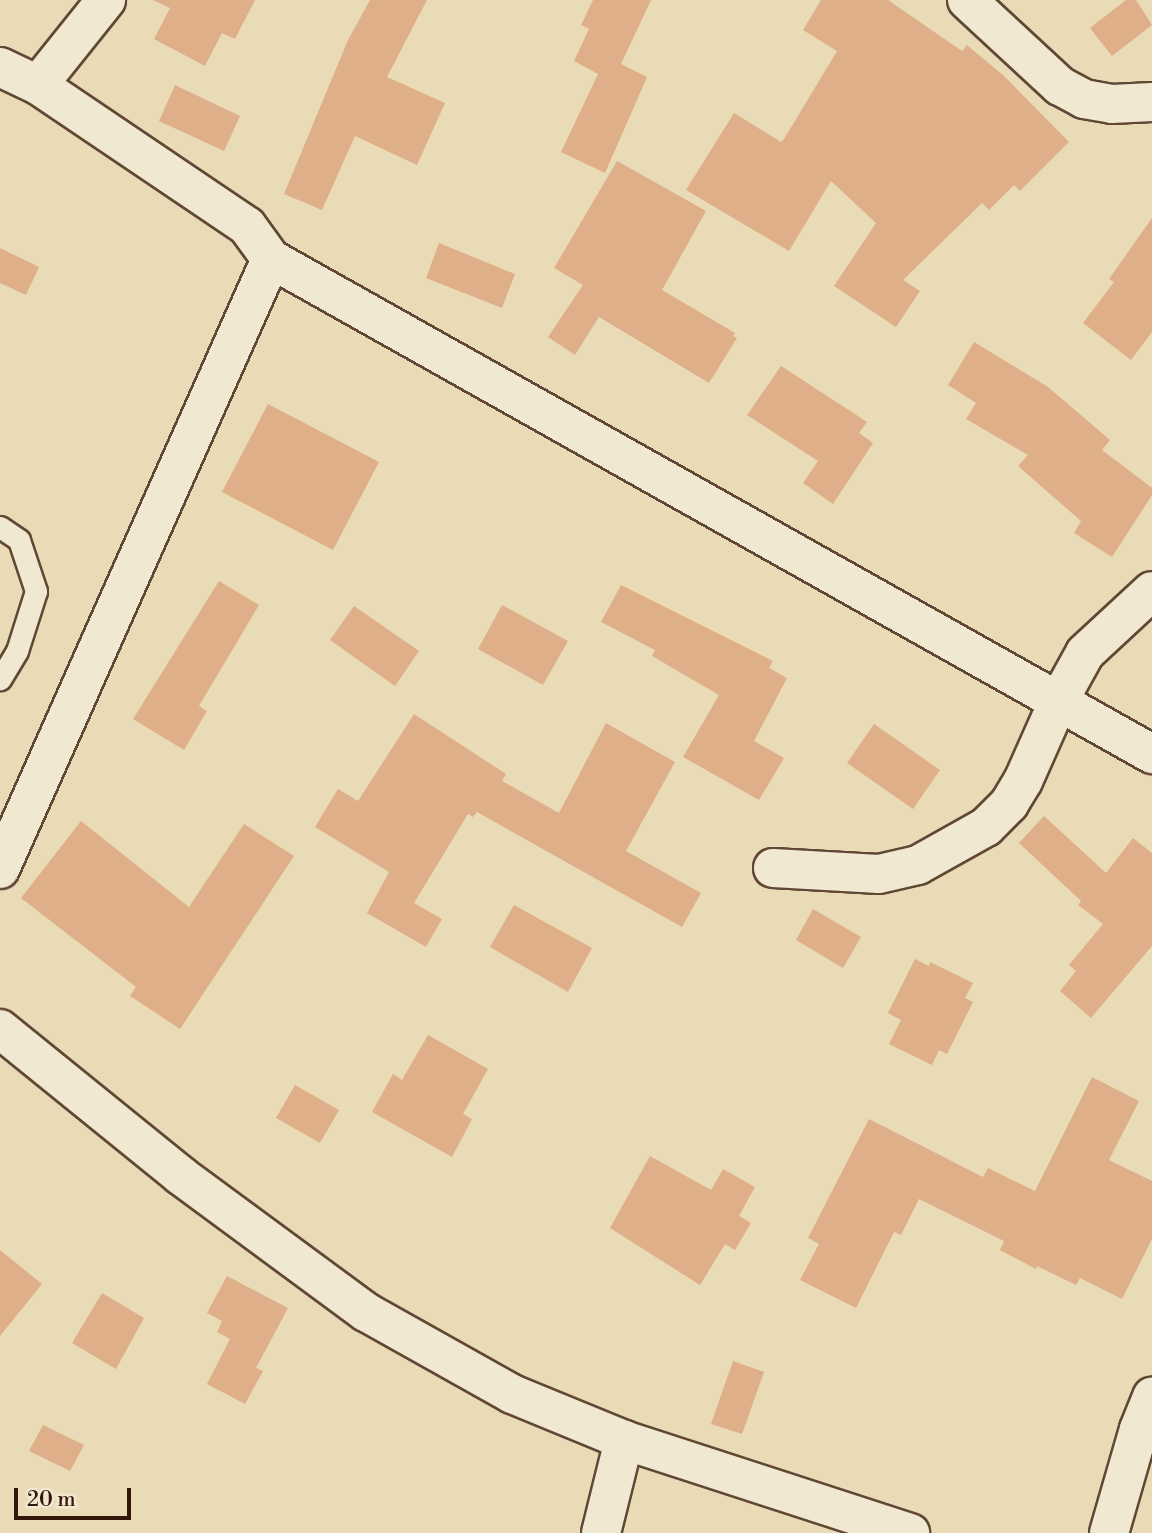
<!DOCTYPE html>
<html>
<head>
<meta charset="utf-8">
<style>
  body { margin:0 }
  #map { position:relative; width:1152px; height:1533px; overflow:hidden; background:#e8dbb6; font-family:"Libre Bodoni",serif }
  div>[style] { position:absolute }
  .building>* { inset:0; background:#dfaf89 }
  .roads { filter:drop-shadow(2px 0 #614735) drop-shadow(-2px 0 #614735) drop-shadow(0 2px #614735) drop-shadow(0 -2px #614735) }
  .lane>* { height:21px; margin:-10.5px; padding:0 10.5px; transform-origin:10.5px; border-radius:10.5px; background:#f0e8d0 }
  .street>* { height:38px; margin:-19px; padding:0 19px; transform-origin:19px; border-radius:19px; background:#f0e8d0 }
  span { translate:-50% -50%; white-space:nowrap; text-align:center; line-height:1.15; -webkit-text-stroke:5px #f0e8d0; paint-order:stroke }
  .scale { position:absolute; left:14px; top:1488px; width:117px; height:32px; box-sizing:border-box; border:4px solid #34160a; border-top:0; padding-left:9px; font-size:21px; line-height:24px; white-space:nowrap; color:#34160a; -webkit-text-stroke:5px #f0e8d0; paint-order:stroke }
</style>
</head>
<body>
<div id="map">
  <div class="building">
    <div style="clip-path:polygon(153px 0,255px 0,235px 39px,222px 33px,205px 66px,154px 39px,170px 8px)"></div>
    <div style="clip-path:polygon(370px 0,427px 0,387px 77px,445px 103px,417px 165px,355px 136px,322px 210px,284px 194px,348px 40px)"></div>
    <div style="clip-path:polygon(593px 0,651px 0,621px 64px,647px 77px,605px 173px,561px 152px,598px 74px,574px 61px,589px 29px,581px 25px)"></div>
    <div style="clip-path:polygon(821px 0,888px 0,962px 51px,967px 45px,1004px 76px,1069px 142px,1020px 191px,1014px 185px,989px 210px,982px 203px,903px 280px,920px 291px,896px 327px,834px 286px,876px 223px,831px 181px,789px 251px,686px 190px,734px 113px,781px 142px,784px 139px,837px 51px,803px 30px)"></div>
    <div style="clip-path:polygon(1126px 0,1136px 0,1152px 25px,1112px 56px,1090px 28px)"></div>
    <div style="clip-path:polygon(175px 85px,240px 116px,224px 151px,159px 121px)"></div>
    <div style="clip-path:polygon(617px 161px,706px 211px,662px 290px,735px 333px,733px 336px,737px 338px,709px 383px,599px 317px,575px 355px,548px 337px,583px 285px,554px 268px)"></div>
    <div style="clip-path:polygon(1152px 218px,1152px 332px,1131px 360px,1083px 323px,1114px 282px,1109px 279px)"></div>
    <div style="clip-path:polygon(439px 243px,515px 274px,502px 308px,426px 278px)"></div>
    <div style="clip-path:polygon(0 248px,39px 267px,26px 295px,0 283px)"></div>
    <div style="clip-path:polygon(974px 342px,1048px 387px,1110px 440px,1102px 450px,1152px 488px,1152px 495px,1112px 557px,1074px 533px,1081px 521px,1018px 466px,1028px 455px,966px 419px,976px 403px,948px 385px)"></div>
    <div style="clip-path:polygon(781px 366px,867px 422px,859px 433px,873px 443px,833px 504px,803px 483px,818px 461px,747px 415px)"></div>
    <div style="clip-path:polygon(268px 404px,379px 462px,333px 550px,222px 492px)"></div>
    <div style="clip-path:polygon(219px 581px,259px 605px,199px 706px,207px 711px,184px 750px,133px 719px)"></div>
    <div style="clip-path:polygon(621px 585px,773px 661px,769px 668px,787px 678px,754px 741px,784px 758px,759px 800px,683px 757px,719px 695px,652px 656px,655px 650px,601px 622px)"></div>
    <div style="clip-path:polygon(502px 605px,568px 641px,543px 685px,478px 649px)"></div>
    <div style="clip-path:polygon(354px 606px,419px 651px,395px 686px,330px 640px)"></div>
    <div style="clip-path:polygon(414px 714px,506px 774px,502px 781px,559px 813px,606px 723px,675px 762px,626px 851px,701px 893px,682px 927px,477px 812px,473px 817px,468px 814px,414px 903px,442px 919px,426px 947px,367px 913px,389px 872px,315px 827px,338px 789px,358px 801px)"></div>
    <div style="clip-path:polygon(874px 724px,940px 770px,913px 809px,847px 763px)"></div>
    <div style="clip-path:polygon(1044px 816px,1106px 873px,1133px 838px,1152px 853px,1152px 946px,1091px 1018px,1060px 991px,1076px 971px,1069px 965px,1103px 924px,1078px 905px,1081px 901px,1019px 843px)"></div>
    <div style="clip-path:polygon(81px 821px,189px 907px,244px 824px,294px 856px,180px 1029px,130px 996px,136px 987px,21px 898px)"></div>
    <div style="clip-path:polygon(514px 905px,592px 948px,568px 992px,490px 947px)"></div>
    <div style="clip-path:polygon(813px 909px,861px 937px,843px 968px,796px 940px)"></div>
    <div style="clip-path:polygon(915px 959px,929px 966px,930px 962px,973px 983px,965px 998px,973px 1002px,947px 1054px,939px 1050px,932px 1065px,889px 1044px,901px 1020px,888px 1013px)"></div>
    <div style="clip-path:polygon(428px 1035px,488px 1069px,463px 1114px,472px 1119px,452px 1157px,372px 1112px,393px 1074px,402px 1080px)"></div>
    <div style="clip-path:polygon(1092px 1077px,1139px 1101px,1109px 1160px,1152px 1181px,1152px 1239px,1122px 1299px,1080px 1278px,1076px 1285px,1037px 1266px,1036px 1269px,1000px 1250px,1004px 1241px,919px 1199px,901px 1235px,894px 1232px,856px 1308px,800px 1280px,819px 1244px,808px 1238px,869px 1119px,983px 1177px,988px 1168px,1035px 1191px)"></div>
    <div style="clip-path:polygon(295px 1085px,339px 1110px,320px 1143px,276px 1118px)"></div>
    <div style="clip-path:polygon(650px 1156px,711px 1190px,723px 1169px,755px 1187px,739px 1216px,751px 1223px,735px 1250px,725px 1244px,700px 1285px,610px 1228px)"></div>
    <div style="clip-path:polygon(0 1250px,42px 1284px,0 1336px)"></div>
    <div style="clip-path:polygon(227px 1276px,288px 1308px,256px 1368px,263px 1371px,245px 1404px,207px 1384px,230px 1339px,217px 1332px,222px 1321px,207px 1313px)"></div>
    <div style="clip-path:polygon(102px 1293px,144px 1318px,116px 1369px,72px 1343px)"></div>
    <div style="clip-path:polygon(733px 1361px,764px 1372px,742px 1434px,711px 1424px)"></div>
    <div style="clip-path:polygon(43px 1425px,84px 1445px,70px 1471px,29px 1451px)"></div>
  </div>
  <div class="roads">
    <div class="lane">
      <div style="left:0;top:527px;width:23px;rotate:34deg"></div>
      <div style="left:19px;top:540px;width:54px;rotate:71.6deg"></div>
      <div style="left:36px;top:591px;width:63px;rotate:107.6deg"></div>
      <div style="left:17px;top:651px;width:33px;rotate:121deg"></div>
    </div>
    <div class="street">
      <div style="left:967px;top:0;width:127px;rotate:42.8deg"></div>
      <div style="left:1060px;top:86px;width:27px;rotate:28deg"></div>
      <div style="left:1084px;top:99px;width:28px;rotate:10deg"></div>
      <div style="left:1112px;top:104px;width:40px;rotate:-2.9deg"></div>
      <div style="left:0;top:67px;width:42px;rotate:25.3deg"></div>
      <div style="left:38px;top:85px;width:252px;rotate:34deg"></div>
      <div style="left:247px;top:226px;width:41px;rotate:54deg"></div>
      <div style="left:271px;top:259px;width:1011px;rotate:29.33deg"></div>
      <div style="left:38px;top:85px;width:109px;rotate:-51.3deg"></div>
      <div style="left:773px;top:868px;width:106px;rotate:3.2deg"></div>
      <div style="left:879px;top:874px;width:40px;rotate:-13deg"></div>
      <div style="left:918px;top:865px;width:78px;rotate:-29.2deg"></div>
      <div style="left:986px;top:827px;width:33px;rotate:-45deg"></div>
      <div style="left:1009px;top:804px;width:27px;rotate:-59deg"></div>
      <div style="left:1023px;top:781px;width:86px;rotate:-66.1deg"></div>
      <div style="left:1058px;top:702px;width:56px;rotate:-61.1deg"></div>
      <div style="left:1085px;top:653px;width:91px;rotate:-42.8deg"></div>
      <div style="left:0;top:869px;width:667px;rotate:-66.05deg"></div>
      <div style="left:0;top:1029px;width:232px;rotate:39deg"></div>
      <div style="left:180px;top:1175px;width:231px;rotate:36.4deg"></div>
      <div style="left:366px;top:1312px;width:167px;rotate:29.3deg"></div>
      <div style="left:512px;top:1394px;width:121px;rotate:22.3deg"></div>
      <div style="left:624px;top:1440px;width:301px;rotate:18deg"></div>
      <div style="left:601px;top:1533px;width:96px;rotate:-76.1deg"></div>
      <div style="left:1109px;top:1533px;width:108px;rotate:-73.9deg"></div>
      <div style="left:1139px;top:1429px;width:35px;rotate:-68deg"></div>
    </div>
  </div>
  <div class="scale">20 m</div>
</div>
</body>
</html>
